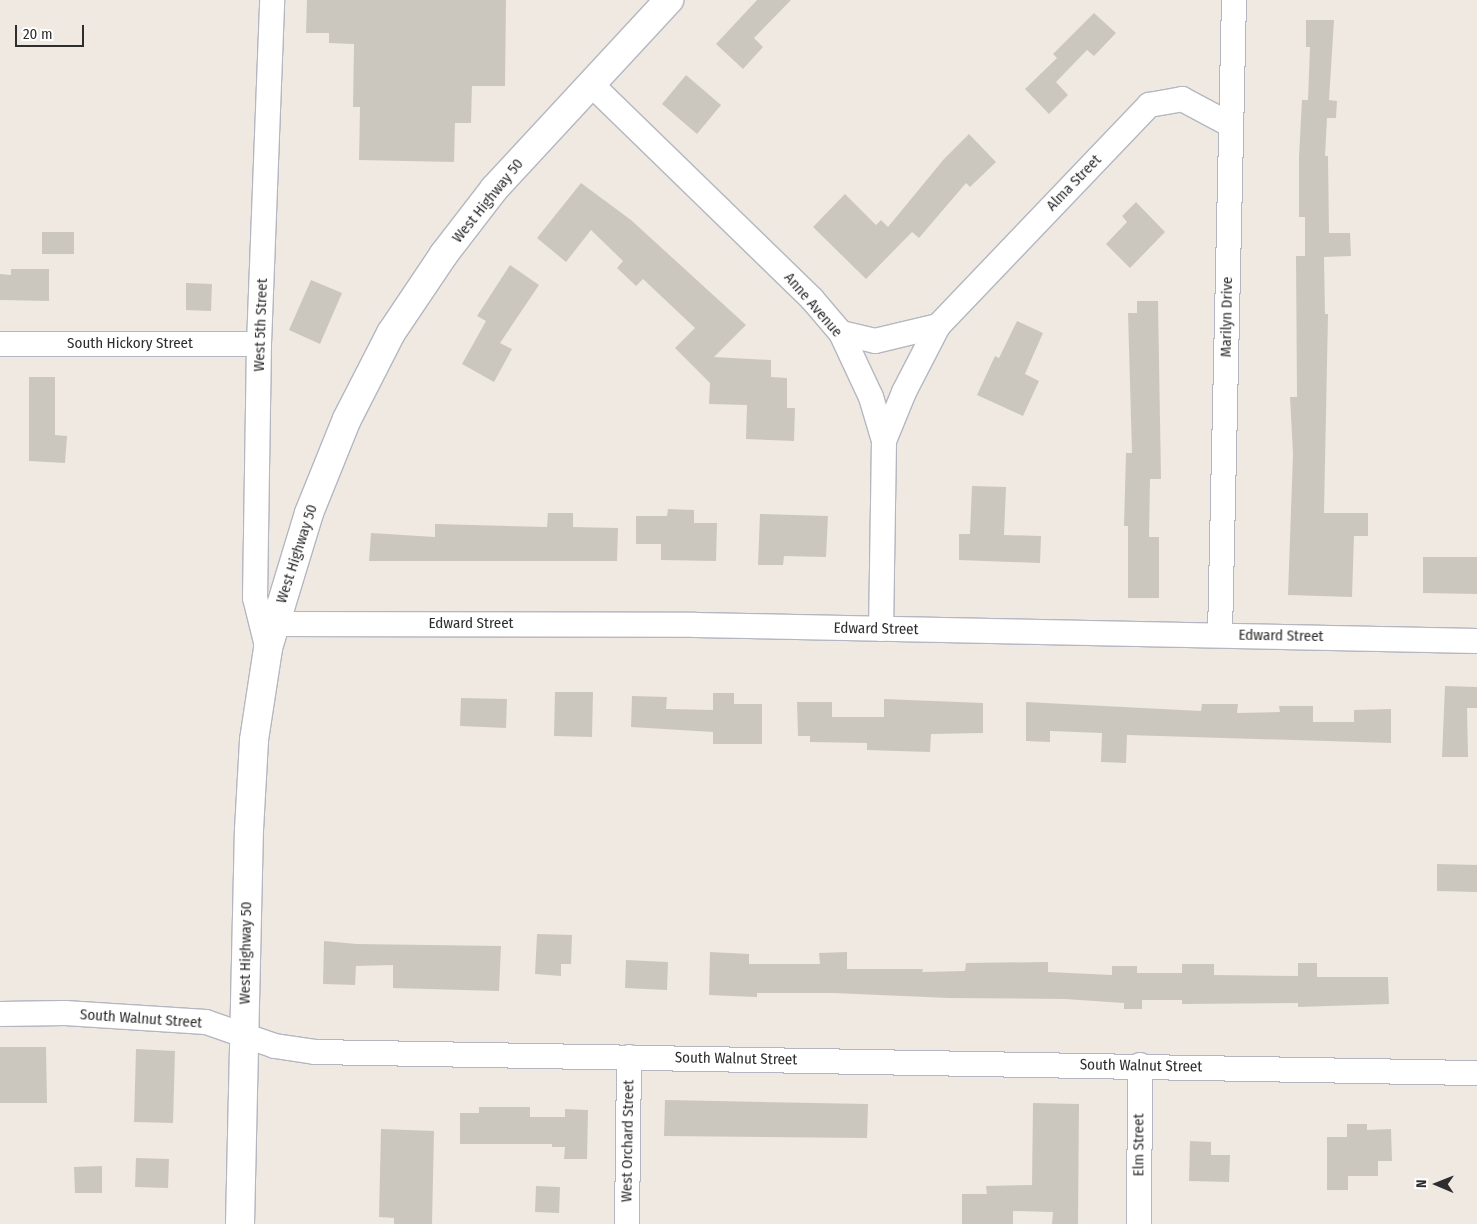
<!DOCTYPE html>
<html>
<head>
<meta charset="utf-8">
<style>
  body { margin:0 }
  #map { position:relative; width:1477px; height:1224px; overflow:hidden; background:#efe9e1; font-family:"Fira Sans Condensed",sans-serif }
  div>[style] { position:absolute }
  .building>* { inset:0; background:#cbc7bf }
  .roads { filter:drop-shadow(1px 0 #b4b7c1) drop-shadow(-1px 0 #b4b7c1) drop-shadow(0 1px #b4b7c1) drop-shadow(0 -1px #b4b7c1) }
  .street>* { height:24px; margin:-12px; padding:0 12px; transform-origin:12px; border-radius:12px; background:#fff }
  .secondary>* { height:28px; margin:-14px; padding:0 14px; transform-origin:14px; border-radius:14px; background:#fff }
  span { translate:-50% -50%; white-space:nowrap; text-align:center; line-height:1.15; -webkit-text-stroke:5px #fff; paint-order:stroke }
  .street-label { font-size:15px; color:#2e2e2e }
  .north { position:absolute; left:1412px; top:1159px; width:50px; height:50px; -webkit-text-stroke:4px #fff; paint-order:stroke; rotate:271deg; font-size:14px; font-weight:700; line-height:20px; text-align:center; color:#2e2e2e }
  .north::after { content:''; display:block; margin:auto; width:18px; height:22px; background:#2e2e2e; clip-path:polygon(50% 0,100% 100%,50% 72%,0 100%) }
  .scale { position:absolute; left:15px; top:25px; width:69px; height:22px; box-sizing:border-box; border:2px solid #2e2e2e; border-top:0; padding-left:6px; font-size:15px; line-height:18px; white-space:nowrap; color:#2e2e2e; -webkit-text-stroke:4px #fff; paint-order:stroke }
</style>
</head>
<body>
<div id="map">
  <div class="building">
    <div style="clip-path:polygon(307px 0,506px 0,505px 86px,472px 86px,471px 123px,455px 123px,454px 162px,359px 160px,360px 107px,353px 107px,354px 44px,329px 43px,329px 33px,306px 33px)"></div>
    <div style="clip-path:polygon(757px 0,791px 0,754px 38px,763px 47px,743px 69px,716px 44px)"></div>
    <div style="clip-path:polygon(1094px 13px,1116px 33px,1094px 56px,1087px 50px,1056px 82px,1068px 95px,1049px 114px,1025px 89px,1057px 58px,1053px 54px)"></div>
    <div style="clip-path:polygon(1306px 20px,1334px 20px,1329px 100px,1337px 101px,1336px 118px,1327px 118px,1325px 156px,1328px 156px,1329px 233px,1350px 233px,1351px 256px,1324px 257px,1325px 314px,1328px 314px,1324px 513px,1368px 513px,1368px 536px,1354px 536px,1352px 597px,1288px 595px,1293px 454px,1290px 397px,1297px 397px,1296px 256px,1305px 256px,1305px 217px,1299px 217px,1299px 157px,1302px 100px,1308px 100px,1310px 47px,1306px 47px)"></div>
    <div style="clip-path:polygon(686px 75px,721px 105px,697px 134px,662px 104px)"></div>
    <div style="clip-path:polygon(969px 134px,996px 162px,970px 187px,966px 183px,919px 238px,912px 232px,866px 279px,813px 227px,845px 194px,876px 225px,881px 220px,888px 227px,944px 159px)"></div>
    <div style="clip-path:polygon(581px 183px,631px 220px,746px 325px,714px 357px,771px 360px,771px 377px,787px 378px,787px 408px,795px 408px,794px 441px,746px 439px,747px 405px,709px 404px,710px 383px,675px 348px,695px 328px,643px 279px,636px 286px,617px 268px,623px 261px,591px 230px,566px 262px,537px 238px)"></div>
    <div style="clip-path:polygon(1136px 202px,1165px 232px,1130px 268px,1106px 244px,1127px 222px,1122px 216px)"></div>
    <div style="clip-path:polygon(42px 232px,74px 232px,74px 254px,42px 254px)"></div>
    <div style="clip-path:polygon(510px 265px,539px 285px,500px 343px,512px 349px,494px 382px,462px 364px,486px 321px,477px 316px)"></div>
    <div style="clip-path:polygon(11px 269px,49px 269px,49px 301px,0 300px,0 274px,11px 275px)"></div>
    <div style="clip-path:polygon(311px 280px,342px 293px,320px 344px,289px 330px)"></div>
    <div style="clip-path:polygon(186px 283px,212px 284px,211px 311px,186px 310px)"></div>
    <div style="clip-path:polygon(1137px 301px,1158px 301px,1161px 479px,1150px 479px,1149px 537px,1159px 537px,1159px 598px,1128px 598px,1128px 526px,1124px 526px,1126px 453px,1132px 453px,1128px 313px,1137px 313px)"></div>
    <div style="clip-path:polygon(1017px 321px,1043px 333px,1025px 374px,1039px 381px,1023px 416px,977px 395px,995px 356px,999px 358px)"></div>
    <div style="clip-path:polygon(29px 377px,55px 377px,55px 435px,67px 436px,65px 463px,29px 461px)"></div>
    <div style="clip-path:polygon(972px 486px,1006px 487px,1004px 535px,1041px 536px,1040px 563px,959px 560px,959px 534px,970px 534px)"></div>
    <div style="clip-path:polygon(668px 509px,694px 510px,694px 523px,717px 523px,716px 561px,661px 560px,661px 544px,636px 544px,636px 516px,667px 516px)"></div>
    <div style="clip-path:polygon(548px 513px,573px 513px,573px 527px,618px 528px,617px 561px,369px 561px,371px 533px,435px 537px,435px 524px,547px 527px)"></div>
    <div style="clip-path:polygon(760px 514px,828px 516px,826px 557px,784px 556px,783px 565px,758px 565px)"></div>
    <div style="clip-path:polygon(1423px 557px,1477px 557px,1477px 594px,1423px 593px)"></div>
    <div style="clip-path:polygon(1445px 686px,1477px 687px,1477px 708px,1467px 708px,1468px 757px,1442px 757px)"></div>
    <div style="clip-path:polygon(555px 692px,593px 692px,592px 737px,554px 736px)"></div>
    <div style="clip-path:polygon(713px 693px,734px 693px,734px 704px,762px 704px,762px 744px,713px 744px,713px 732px,631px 727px,632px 696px,667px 697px,666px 709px,713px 710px)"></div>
    <div style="clip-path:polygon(461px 698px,507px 699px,506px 728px,460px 726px)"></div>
    <div style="clip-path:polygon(884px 699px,983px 703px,983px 733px,931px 734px,930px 752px,867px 750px,867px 743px,810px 742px,810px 736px,798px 736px,797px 702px,832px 702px,832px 717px,884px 717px)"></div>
    <div style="clip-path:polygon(1026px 702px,1201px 711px,1202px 704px,1238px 704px,1237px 713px,1280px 712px,1279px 706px,1313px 706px,1313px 722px,1354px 722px,1354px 710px,1391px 709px,1391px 743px,1127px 735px,1126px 763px,1101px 762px,1102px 733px,1050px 731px,1050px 742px,1026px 741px)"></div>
    <div style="clip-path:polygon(1437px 864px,1477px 865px,1477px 892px,1437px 891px)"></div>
    <div style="clip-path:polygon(537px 934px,572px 935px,571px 964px,561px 964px,561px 976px,535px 974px)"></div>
    <div style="clip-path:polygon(324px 941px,357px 944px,501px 946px,499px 991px,393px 988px,393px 965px,356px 966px,355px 985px,323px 984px)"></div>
    <div style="clip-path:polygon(710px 952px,749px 954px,749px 964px,820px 964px,819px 953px,847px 952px,847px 969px,923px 969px,922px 972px,965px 971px,966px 963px,1048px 962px,1048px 972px,1112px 975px,1112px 966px,1137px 966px,1137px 973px,1182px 973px,1182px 964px,1214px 964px,1214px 975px,1298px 976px,1298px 963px,1317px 963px,1317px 977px,1388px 977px,1389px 1004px,1298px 1007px,1298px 1003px,1182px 1004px,1182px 1000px,1142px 1000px,1142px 1009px,1124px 1009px,1124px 1003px,1065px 999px,949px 998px,833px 993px,757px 993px,757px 997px,709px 995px)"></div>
    <div style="clip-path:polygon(626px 960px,668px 962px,667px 990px,625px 988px)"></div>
    <div style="clip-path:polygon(0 1047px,46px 1047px,47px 1103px,0 1103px)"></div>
    <div style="clip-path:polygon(136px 1049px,175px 1051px,173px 1123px,134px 1122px)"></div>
    <div style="clip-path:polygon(665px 1100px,868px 1104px,867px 1138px,664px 1136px)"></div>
    <div style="clip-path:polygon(1033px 1103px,1079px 1104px,1078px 1224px,1052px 1224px,1053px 1212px,1013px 1211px,1013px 1224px,962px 1224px,962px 1194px,987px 1194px,986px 1186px,1032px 1185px)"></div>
    <div style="clip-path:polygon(479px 1107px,530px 1107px,530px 1117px,565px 1117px,565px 1109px,588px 1110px,587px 1159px,564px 1159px,565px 1147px,552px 1147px,552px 1144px,460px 1144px,460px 1113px,479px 1113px)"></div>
    <div style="clip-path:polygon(1347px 1124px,1367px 1124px,1367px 1130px,1391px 1129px,1392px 1161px,1378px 1161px,1378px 1176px,1348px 1176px,1348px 1190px,1327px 1190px,1327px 1137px,1347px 1137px)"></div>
    <div style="clip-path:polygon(381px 1129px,434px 1131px,432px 1224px,394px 1224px,394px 1218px,379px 1217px)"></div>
    <div style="clip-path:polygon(1190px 1141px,1211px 1142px,1211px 1155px,1230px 1155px,1229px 1182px,1189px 1181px)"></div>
    <div style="clip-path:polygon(136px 1158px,169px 1159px,168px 1188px,135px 1187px)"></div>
    <div style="clip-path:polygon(102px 1166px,102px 1193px,75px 1193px,74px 1167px)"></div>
    <div style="clip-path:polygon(536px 1186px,560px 1187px,559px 1213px,535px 1212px)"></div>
  </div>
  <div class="roads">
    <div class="street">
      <div style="left:591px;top:84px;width:308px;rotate:44.2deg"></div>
      <div style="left:812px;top:299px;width:45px;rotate:49.5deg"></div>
      <div style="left:841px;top:333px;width:71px;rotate:64.9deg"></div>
      <div style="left:871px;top:397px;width:46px;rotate:73.5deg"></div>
      <div style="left:884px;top:441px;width:188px;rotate:90.9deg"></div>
      <div style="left:841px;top:333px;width:35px;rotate:13deg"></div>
      <div style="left:875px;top:341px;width:65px;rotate:-13.4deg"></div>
      <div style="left:0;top:344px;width:259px"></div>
      <div style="left:884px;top:441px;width:53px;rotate:-67.8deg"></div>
      <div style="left:904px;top:392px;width:74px;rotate:-62.7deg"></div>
      <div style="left:938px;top:326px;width:306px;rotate:-46.3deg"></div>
      <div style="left:1149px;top:105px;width:34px;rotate:-10deg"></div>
      <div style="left:1182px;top:99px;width:55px;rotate:28deg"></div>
      <div style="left:275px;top:624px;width:420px;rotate:0.1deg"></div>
      <div style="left:695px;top:625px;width:782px;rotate:1.17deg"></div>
      <div style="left:1220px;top:635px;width:635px;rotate:-88.74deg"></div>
      <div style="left:267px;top:646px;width:49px;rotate:-104deg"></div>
      <div style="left:255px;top:598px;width:254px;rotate:-89.1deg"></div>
      <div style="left:259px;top:344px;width:344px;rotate:-87.8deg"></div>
      <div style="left:0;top:1014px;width:65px;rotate:-0.9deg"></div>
      <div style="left:65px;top:1013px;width:141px;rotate:3.7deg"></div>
      <div style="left:206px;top:1022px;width:73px;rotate:19.2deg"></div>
      <div style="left:275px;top:1046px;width:40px;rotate:8.5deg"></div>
      <div style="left:315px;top:1052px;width:1162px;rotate:1.04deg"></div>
      <div style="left:627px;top:1224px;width:167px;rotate:-89.3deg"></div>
      <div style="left:1139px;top:1224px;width:159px;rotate:-89.6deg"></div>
    </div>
    <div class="secondary">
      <div style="left:240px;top:1224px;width:394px;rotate:-88.7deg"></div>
      <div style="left:249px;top:830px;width:90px;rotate:-86.8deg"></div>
      <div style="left:254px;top:740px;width:93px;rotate:-81.3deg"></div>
      <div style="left:268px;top:648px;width:141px;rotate:-73.1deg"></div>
      <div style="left:309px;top:513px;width:101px;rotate:-68deg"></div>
      <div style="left:347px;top:419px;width:97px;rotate:-62.9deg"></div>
      <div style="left:391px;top:333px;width:95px;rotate:-56.1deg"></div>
      <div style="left:444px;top:254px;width:82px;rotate:-52.4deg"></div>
      <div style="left:494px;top:189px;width:258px;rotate:-47.2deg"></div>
    </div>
  </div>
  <div class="street-label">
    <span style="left:1074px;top:183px;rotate:-46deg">Alma Street</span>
    <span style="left:488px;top:201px;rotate:-51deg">West Highway 50</span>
    <span style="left:813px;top:305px;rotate:49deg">Anne Avenue</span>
    <span style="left:1227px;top:317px;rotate:-89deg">Marilyn Drive</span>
    <span style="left:261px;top:325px;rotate:-88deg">West 5th Street</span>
    <span style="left:130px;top:344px">South Hickory Street</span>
    <span style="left:297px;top:554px;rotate:-72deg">West Highway 50</span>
    <span style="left:471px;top:624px">Edward Street</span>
    <span style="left:876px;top:629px;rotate:1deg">Edward Street</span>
    <span style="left:1281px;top:636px;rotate:1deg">Edward Street</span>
    <span style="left:246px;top:953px;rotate:-89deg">West Highway 50</span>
    <span style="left:141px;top:1019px;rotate:4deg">South Walnut Street</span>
    <span style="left:736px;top:1059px;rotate:1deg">South Walnut Street</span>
    <span style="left:1141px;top:1066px;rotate:1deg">South Walnut Street</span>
    <span style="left:628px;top:1141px;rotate:-89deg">West Orchard Street</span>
    <span style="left:1139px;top:1145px;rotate:-90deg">Elm Street</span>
  </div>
  <div class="north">N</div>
  <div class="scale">20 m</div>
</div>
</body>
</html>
